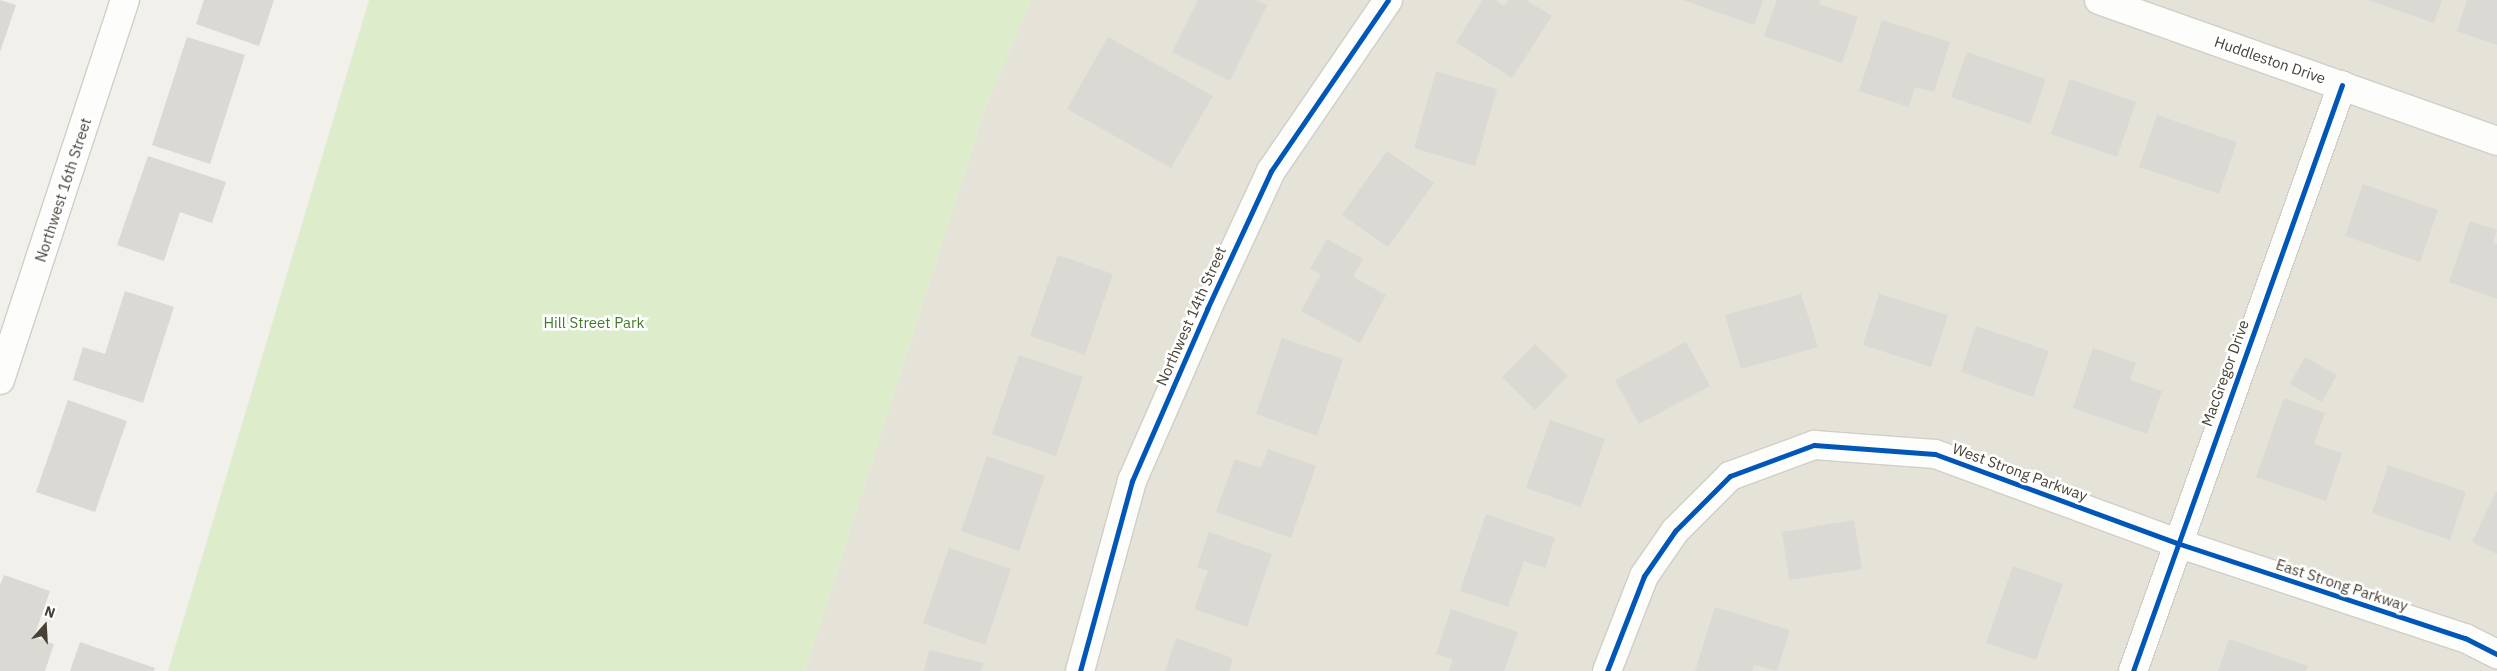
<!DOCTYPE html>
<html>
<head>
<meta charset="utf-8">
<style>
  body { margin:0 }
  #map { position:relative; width:2497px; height:671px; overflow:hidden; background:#f1f0eb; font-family:"IBM Plex Sans",sans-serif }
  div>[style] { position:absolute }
  .residential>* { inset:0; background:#e5e2d8 }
  .green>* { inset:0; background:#ddeccb }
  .building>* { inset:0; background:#dbd9d3 }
  .roads { filter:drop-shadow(1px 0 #cfcec8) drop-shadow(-1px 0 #cfcec8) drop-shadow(0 1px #cfcec8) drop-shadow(0 -1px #cfcec8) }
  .minor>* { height:28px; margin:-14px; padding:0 14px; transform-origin:14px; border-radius:14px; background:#fdfdfc }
  .cycleway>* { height:5px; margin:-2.5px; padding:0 2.5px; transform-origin:2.5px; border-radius:2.5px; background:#0057b8 }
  span { translate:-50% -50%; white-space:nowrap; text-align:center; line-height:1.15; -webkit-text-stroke:5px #fff; paint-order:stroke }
  .street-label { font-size:15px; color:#484236 }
  .park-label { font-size:15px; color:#427b28 }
  .north { position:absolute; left:20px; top:601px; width:50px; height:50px; -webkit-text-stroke:4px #fff; paint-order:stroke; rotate:19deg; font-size:14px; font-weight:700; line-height:20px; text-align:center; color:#484236 }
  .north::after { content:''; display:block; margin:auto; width:18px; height:22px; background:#484236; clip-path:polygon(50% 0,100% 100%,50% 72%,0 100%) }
</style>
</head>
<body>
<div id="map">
  <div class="residential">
    <div style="clip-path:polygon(1031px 0,2497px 0,2497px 671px,805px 671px,986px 106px)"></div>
  </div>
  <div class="green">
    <div style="clip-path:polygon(369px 0,1031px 0,986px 106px,805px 671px,168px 671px)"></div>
  </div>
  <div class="building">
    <div style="clip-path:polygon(0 0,16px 5px,0 52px)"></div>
    <div style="clip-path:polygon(204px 0,274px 0,259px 46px,196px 24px)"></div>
    <div style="clip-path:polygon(1198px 0,1256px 0,1267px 5px,1230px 81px,1172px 52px)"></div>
    <div style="clip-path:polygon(1483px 0,1495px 0,1504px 6px,1508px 0,1526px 0,1552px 16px,1512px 78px,1456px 42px)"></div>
    <div style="clip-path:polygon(1683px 0,1763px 0,1754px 25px)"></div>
    <div style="clip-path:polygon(1777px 0,1820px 0,1819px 4px,1858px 17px,1842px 63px,1764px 36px)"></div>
    <div style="clip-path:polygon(2368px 0,2442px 0,2434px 23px)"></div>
    <div style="clip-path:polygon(2467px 0,2497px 0,2497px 45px,2457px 31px)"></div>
    <div style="clip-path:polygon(1882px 20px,1950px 42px,1934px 92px,1915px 87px,1909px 107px,1859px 91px)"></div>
    <div style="clip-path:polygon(187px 37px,245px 55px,210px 164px,152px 145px)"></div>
    <div style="clip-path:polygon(1108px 37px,1213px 96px,1171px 168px,1067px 109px)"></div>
    <div style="clip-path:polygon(1967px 52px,2046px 79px,2030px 124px,1951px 97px)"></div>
    <div style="clip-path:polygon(1436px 71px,1497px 89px,1475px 166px,1414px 148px)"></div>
    <div style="clip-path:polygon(2070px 79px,2136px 102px,2117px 157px,2051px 134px)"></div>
    <div style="clip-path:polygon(2157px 115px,2237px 142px,2219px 194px,2139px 167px)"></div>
    <div style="clip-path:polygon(1387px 151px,1434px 183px,1388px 247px,1342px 215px)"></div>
    <div style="clip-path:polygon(148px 156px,226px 182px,212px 223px,180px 212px,164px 261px,117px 245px)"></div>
    <div style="clip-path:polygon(2363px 184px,2438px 210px,2420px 262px,2345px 236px)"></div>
    <div style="clip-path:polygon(2470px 221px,2497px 230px,2493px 243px,2497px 244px,2497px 299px,2449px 282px)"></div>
    <div style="clip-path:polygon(1327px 239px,1363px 259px,1353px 277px,1386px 295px,1360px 343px,1301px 311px,1321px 274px,1310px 269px)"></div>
    <div style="clip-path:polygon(1058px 255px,1113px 274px,1085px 355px,1030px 336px)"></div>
    <div style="clip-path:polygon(125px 291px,174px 307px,143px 403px,73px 380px,83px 347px,105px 354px)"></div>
    <div style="clip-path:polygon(1801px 294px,1818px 347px,1741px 369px,1725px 315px)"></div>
    <div style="clip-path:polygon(1879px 294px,1948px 315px,1931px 367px,1863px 345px)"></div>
    <div style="clip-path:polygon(1976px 326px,2049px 351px,2033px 397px,1961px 372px)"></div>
    <div style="clip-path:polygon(1282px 338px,1343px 359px,1317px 436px,1256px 414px)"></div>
    <div style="clip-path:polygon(1686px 342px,1710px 386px,1639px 424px,1615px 380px)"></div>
    <div style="clip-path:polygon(1535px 344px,1568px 376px,1535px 410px,1502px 377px)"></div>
    <div style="clip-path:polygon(2093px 348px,2136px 363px,2130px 380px,2162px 391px,2147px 434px,2073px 408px)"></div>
    <div style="clip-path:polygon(1019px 355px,1083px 377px,1056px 456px,992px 434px)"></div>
    <div style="clip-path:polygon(2305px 357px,2337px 375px,2322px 402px,2290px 384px)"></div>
    <div style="clip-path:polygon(2284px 398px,2325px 413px,2314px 444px,2342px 453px,2326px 501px,2256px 477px)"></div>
    <div style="clip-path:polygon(68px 400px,127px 421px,95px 512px,36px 492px)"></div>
    <div style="clip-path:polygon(1550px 420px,1605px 439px,1581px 507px,1526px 488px)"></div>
    <div style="clip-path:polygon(1268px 449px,1316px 466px,1291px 538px,1216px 512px,1235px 459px,1261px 468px)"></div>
    <div style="clip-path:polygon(987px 456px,1045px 476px,1019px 551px,961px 531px)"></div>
    <div style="clip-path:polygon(2388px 465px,2466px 492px,2450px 540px,2372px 513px)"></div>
    <div style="clip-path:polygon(2496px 492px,2497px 492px,2497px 554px,2472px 542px)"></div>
    <div style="clip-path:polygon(1486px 514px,1555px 538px,1545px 568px,1524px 561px,1508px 607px,1460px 591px)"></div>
    <div style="clip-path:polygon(1854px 520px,1862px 569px,1789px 580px,1782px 532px)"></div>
    <div style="clip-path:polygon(1209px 532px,1272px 554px,1247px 627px,1194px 609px,1208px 571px,1197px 567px)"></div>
    <div style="clip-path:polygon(949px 548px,1011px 569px,985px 645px,923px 623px)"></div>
    <div style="clip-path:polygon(2013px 566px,2063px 584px,2036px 660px,1986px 643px)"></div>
    <div style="clip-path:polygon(4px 575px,50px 591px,34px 637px,54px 644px,45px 671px,0 671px,0 585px)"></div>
    <div style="clip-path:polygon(1715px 607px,1790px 630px,1777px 671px,1754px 665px,1752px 671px,1695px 671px)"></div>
    <div style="clip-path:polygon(1451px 609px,1518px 632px,1504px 671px,1449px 671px,1453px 659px,1436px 654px)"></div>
    <div style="clip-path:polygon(1176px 638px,1233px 658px,1229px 671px,1165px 671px)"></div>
    <div style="clip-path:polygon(2229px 639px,2308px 666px,2306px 671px,2218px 671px)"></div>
    <div style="clip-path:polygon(80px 642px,155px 668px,154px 671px,70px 671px)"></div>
    <div style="clip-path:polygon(929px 650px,983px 663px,981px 671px,924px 671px)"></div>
  </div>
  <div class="roads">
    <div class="minor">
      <div style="left:2099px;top:0;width:422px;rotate:19.5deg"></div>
      <div style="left:0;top:380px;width:400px;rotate:-71.8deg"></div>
      <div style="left:1080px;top:671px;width:197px;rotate:-74.7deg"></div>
      <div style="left:1132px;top:481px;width:188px;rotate:-66.4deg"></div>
      <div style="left:1207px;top:309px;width:152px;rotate:-65.1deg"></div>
      <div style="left:1271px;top:171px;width:207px;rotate:-55.6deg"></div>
      <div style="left:1607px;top:671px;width:102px;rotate:-68.7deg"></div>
      <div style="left:1644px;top:576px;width:55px;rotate:-55.4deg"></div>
      <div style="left:1675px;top:531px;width:78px;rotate:-45deg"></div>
      <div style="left:1730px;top:476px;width:90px;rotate:-20.3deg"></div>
      <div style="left:1814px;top:445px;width:121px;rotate:4.3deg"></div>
      <div style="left:1935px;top:454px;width:258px;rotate:20.2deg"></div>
      <div style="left:2177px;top:543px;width:303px;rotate:18.3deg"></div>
      <div style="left:2465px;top:638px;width:36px;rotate:27deg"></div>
      <div style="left:2133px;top:671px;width:622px;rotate:-70.37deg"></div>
    </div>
  </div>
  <div class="cycleway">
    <div style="left:1080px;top:671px;width:197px;rotate:-74.7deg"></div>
    <div style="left:1132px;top:481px;width:188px;rotate:-66.4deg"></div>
    <div style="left:1207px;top:309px;width:152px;rotate:-65.1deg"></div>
    <div style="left:1271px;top:171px;width:207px;rotate:-55.6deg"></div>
    <div style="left:1607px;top:671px;width:102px;rotate:-68.7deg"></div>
    <div style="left:1644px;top:576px;width:55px;rotate:-55.4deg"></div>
    <div style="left:1675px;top:531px;width:78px;rotate:-45deg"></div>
    <div style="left:1730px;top:476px;width:90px;rotate:-20.3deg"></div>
    <div style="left:1814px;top:445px;width:121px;rotate:4.3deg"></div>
    <div style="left:1935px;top:454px;width:258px;rotate:20.2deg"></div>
    <div style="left:2177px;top:543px;width:303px;rotate:18.3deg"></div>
    <div style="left:2465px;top:638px;width:36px;rotate:27deg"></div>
    <div style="left:2133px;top:671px;width:622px;rotate:-70.37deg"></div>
  </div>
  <div class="street-label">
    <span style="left:2270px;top:60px;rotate:19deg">Huddleston Drive</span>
    <span style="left:63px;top:190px;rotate:-72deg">Northwest 16th Street</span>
    <span style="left:1191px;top:316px;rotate:-66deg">Northwest 14th Street</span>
    <span style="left:2225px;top:373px;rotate:-70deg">MacGregor Drive</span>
    <span style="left:2020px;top:472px;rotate:20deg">West Strong Parkway</span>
    <span style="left:2342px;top:585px;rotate:18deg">East Strong Parkway</span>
  </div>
  <div class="park-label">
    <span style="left:594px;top:323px">Hill Street Park</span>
  </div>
  <div class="north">N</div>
</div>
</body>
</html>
